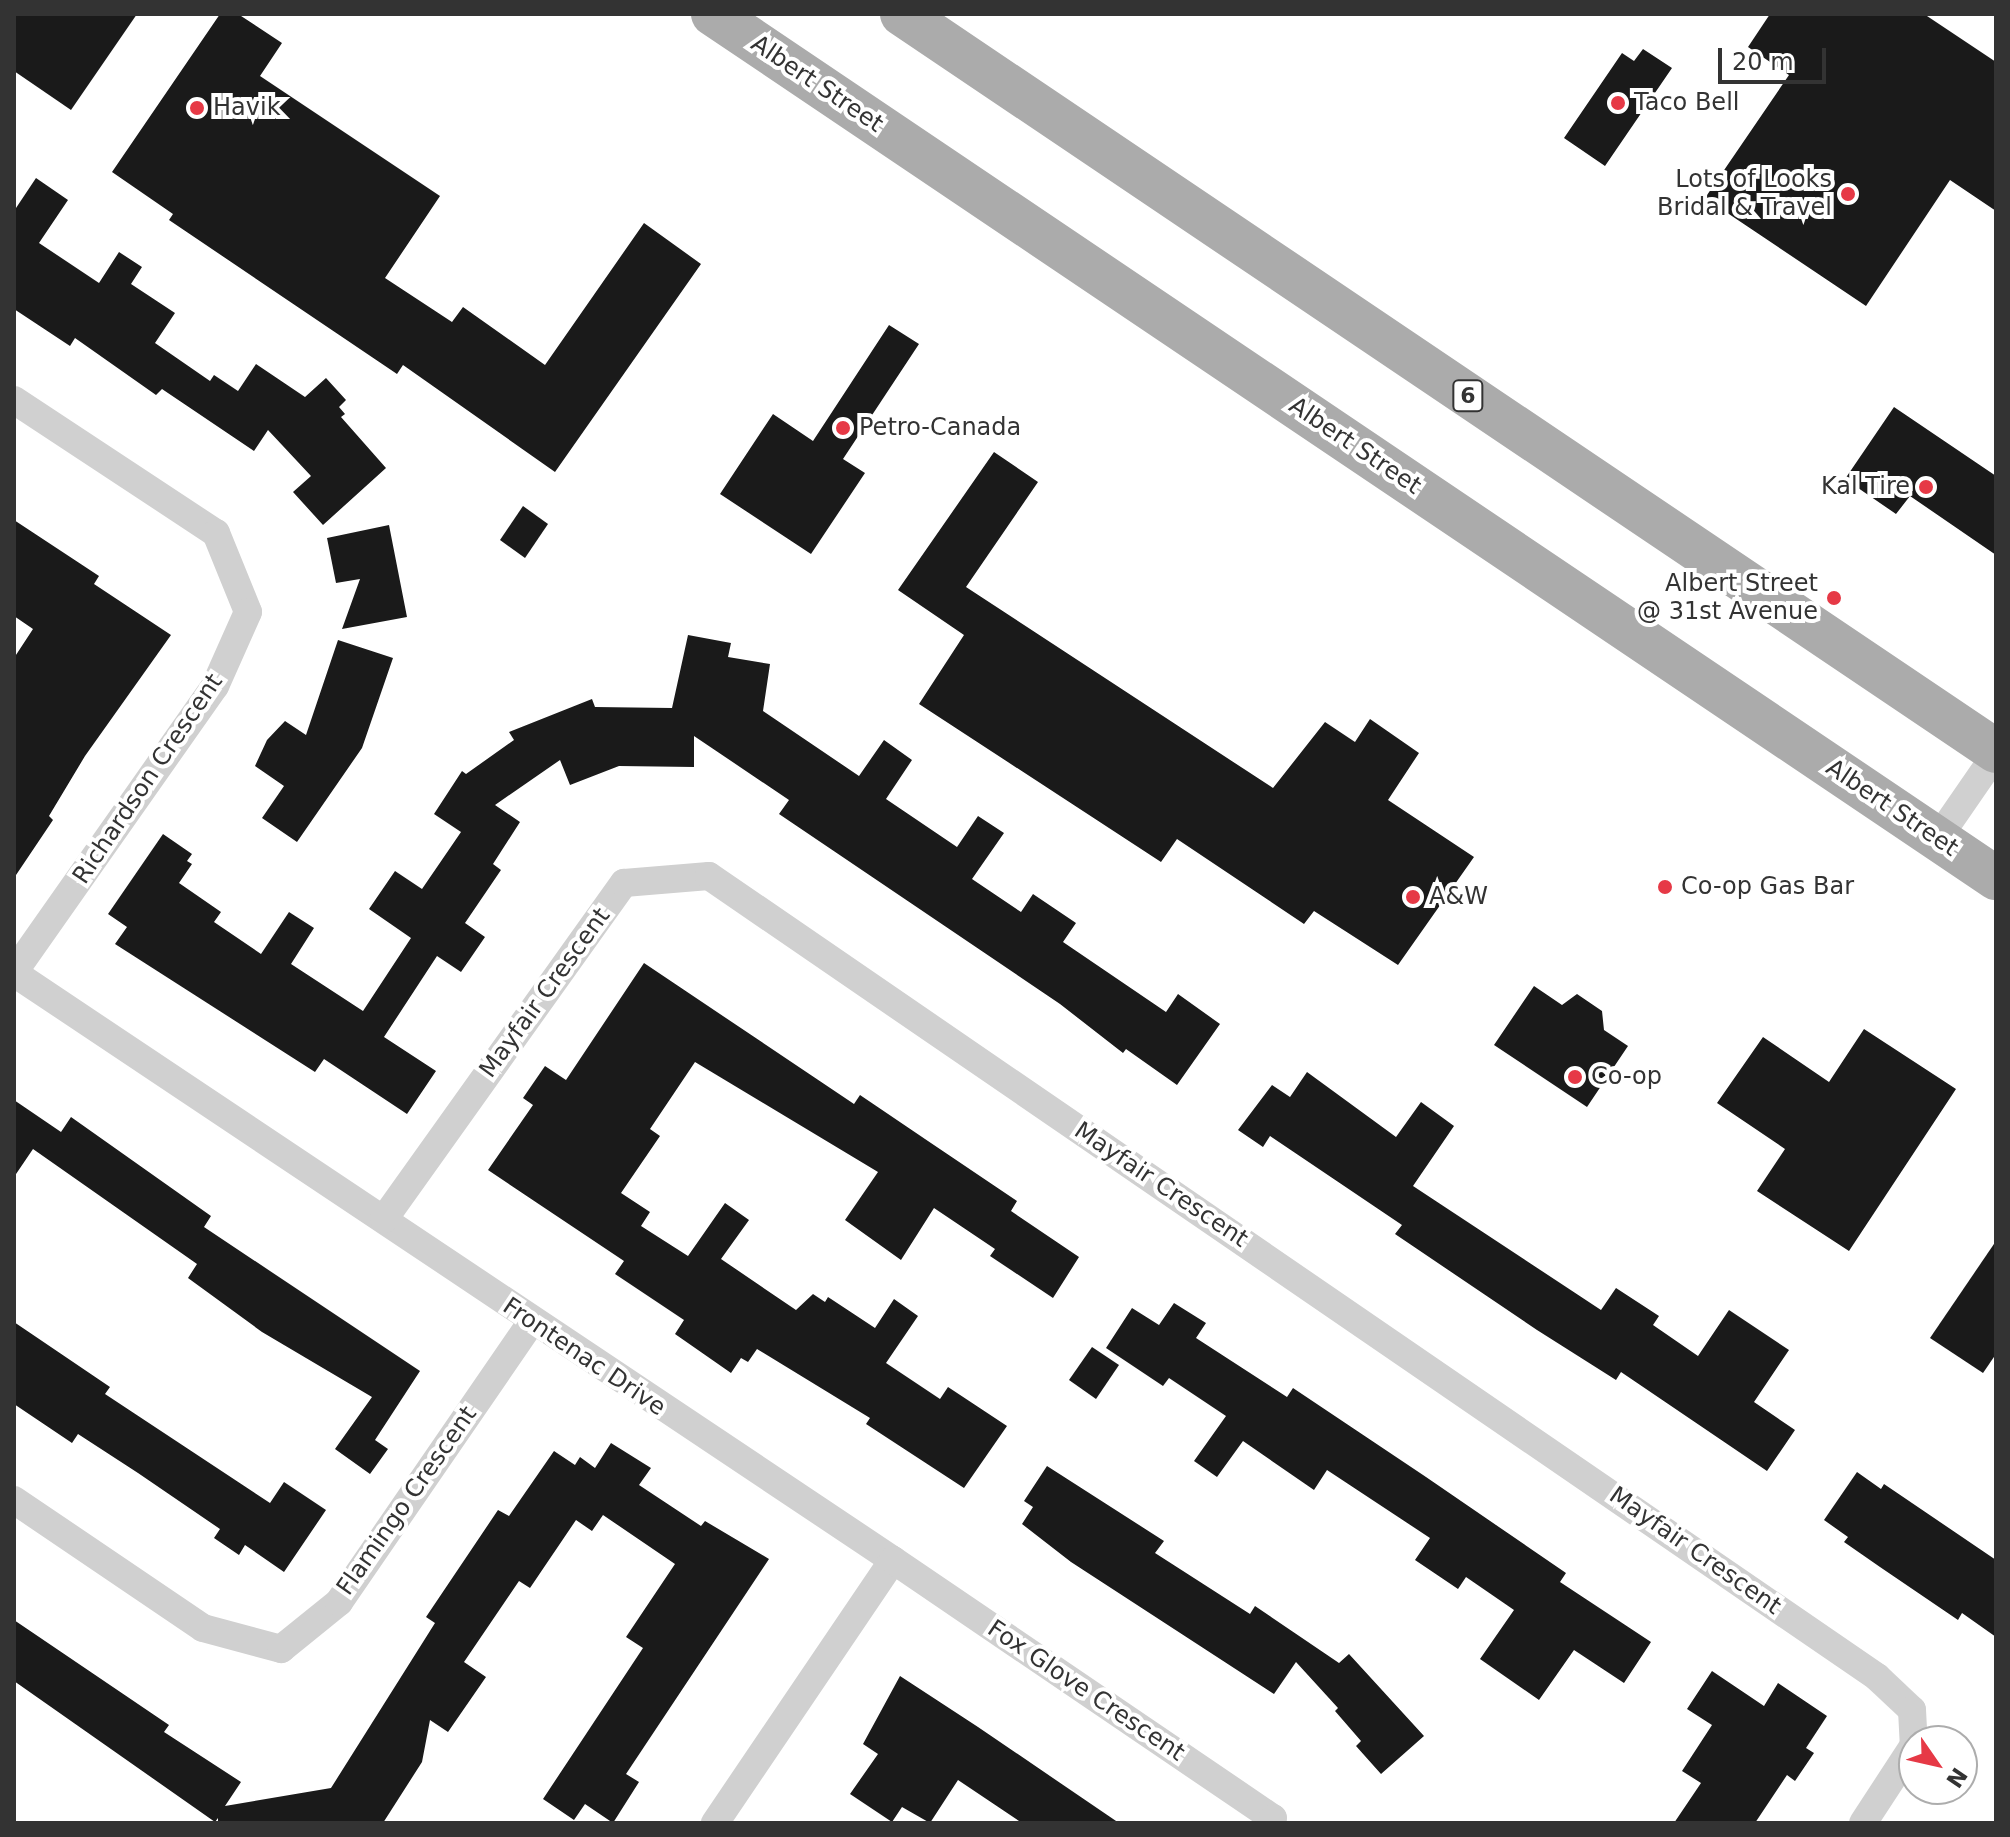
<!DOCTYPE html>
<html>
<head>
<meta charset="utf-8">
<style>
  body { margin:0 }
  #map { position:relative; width:2010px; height:1837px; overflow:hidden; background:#fff; font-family:"DejaVu Sans",sans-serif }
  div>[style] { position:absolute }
  .building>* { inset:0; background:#1a1a1a }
  .minor>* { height:28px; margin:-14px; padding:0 14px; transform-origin:14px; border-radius:14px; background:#d0d0d0 }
  .primary>* { height:44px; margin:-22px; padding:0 22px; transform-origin:22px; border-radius:22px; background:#ababab }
  .dots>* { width:22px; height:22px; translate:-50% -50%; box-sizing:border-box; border:4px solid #fff; border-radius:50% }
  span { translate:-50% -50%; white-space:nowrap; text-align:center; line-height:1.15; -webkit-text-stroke:8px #fff; paint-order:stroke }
  .shield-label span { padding:2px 6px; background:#fff; border:2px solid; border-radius:6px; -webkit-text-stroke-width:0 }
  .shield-label { font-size:22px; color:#333; font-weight:700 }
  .street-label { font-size:24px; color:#333 }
  .poi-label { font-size:24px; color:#333 }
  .left { translate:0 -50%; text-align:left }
  .right { translate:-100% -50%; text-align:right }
  .frame { position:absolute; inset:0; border:16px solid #333; pointer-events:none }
  .north { position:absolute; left:1898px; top:1725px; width:80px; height:80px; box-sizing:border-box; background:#fff; border:2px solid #adadad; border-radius:50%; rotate:124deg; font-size:22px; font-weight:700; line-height:32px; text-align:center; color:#333 }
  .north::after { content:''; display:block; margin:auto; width:28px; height:36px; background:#e63946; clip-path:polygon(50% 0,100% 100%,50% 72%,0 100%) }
  .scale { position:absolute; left:1718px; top:48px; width:108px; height:36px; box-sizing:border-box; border:4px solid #333; border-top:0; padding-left:10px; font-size:24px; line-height:28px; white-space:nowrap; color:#333; -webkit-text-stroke:6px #fff; paint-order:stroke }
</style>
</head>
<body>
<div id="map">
  <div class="building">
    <div style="clip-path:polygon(14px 14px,137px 14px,71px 110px,14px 71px)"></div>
    <div style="clip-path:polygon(220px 14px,238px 14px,282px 43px,260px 76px,440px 196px,385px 278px,452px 322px,463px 307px,545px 365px,644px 223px,701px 264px,555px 472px,403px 365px,397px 374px,169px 220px,173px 214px,112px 172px)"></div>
    <div style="clip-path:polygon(1770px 14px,1924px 14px,1996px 62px,1996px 211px,1950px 180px,1866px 306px,1705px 198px,1789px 75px,1748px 47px)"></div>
    <div style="clip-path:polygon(1643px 49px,1672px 68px,1605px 166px,1564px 138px,1622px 53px,1634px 61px)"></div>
    <div style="clip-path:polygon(36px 178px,68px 200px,39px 243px,99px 283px,119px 252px,142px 267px,131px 284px,175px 313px,155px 343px,210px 381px,214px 375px,238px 391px,256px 364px,305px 397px,326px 378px,346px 400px,339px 407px,345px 414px,341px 417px,386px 468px,323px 525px,293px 492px,311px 476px,268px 430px,254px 451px,162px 389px,156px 395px,75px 338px,70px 346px,14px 309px,14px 211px)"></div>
    <div style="clip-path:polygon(889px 325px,919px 344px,843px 459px,865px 473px,811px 554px,720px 494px,773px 414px,813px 441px)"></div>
    <div style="clip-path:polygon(1894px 407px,1996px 476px,1996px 555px,1910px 496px,1896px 514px,1845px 479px)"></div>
    <div style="clip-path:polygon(994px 452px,1038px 482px,966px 587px,1273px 788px,1325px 722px,1355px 742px,1370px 719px,1419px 753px,1388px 800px,1474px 857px,1398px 965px,1314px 911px,1304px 924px,1177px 839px,1161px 862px,919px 704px,964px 635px,898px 590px)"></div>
    <div style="clip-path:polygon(523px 506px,548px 524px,525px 558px,500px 540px)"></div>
    <div style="clip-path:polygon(14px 520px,99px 576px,94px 584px,171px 635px,85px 756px,49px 816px,53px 820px,14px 878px,14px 658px,33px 629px,14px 616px)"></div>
    <div style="clip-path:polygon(389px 525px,407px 617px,342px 629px,360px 579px,336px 583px,327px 538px)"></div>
    <div style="clip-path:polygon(688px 635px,731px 643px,728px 657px,770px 664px,763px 711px,859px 776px,884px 740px,912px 760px,886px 799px,957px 847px,978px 816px,1004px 833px,972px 879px,1021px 912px,1033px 894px,1076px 923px,1063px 942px,1166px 1012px,1178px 994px,1220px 1024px,1177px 1085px,1126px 1049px,1123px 1053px,1060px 1004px,779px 814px,789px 800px,694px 736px,694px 767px,619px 766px,570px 785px,560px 760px,495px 805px,520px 822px,493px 864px,501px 870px,465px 923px,485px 937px,461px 972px,437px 956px,384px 1037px,436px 1071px,407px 1114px,324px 1059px,315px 1072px,115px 944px,127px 927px,108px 914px,163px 834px,192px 854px,187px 861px,192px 864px,179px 883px,221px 912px,214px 922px,261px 954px,289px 912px,314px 928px,291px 964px,363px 1011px,411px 938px,369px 909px,395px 871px,422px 889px,461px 832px,434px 814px,462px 771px,466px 774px,514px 740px,509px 732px,592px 699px,595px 707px,672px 708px)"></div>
    <div style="clip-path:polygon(338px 640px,393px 658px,362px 748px,297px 842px,262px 818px,284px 786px,255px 766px,267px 740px,285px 721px,306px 735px)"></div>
    <div style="clip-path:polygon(644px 963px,854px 1104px,860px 1095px,925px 1139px,1017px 1201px,1011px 1211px,1079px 1257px,1053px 1298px,990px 1256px,995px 1249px,934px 1208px,901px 1260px,845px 1220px,878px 1172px,695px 1062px,650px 1129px,660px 1136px,621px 1193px,650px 1212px,641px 1226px,688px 1256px,725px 1203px,749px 1220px,721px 1259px,796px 1310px,813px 1294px,825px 1302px,828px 1297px,875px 1328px,894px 1299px,918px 1316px,886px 1363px,940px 1399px,948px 1387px,1007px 1426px,964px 1488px,866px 1424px,870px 1418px,757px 1349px,748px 1362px,741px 1358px,731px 1373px,675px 1334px,684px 1320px,615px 1274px,624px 1261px,488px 1170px,533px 1105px,523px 1098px,545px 1066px,566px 1080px)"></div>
    <div style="clip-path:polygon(1534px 986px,1562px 1005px,1577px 994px,1602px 1011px,1604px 1030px,1628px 1046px,1587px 1107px,1494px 1045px)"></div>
    <div style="clip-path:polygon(1864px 1029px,1956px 1089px,1849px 1251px,1757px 1191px,1785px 1149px,1717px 1103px,1763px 1037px,1829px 1082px)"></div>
    <div style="clip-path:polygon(1307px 1072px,1396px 1137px,1421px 1102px,1454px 1126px,1413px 1186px,1601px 1310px,1616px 1288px,1659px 1316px,1653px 1325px,1698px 1356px,1729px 1310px,1789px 1350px,1754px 1402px,1795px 1430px,1767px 1471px,1621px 1372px,1616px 1380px,1537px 1330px,1395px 1234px,1402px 1225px,1270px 1136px,1263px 1147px,1238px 1130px,1272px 1085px,1290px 1097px)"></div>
    <div style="clip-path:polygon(14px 1100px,61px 1132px,71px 1117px,211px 1216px,204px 1227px,420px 1371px,375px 1440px,388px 1449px,370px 1474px,335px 1449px,372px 1397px,262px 1332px,188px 1278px,197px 1264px,33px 1149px,14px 1177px)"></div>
    <div style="clip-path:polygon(1996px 1241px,1996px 1354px,1983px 1373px,1930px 1338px)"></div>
    <div style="clip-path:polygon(1174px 1303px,1206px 1323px,1196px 1338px,1287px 1397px,1293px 1388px,1426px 1477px,1566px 1573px,1560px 1582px,1651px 1642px,1624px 1683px,1574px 1650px,1539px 1700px,1480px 1659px,1514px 1610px,1466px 1577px,1458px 1589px,1415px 1560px,1430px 1538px,1327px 1470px,1314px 1490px,1243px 1441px,1217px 1477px,1194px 1461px,1226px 1416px,1169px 1378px,1163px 1386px,1106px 1348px,1132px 1308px,1159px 1325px)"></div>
    <div style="clip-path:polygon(14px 1322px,110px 1387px,105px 1394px,270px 1503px,284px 1482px,326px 1510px,284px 1572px,245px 1545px,239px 1555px,214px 1538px,220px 1529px,138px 1473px,78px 1434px,72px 1443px,14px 1404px)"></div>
    <div style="clip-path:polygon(1092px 1347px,1119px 1365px,1096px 1399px,1069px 1380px)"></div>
    <div style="clip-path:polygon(611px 1443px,651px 1468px,639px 1485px,701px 1526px,705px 1521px,769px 1559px,626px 1774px,639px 1782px,613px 1823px,585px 1804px,574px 1820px,543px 1799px,643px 1648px,626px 1637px,675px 1564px,603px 1515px,592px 1531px,576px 1520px,530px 1588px,519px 1581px,464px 1662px,486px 1677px,448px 1732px,430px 1720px,422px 1762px,383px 1823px,218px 1823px,218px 1818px,215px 1822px,14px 1681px,14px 1620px,169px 1725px,164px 1732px,241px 1782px,225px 1806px,331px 1788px,435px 1623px,426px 1617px,498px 1510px,509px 1516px,554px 1451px,575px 1465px,580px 1457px,595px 1468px)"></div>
    <div style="clip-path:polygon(1047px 1466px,1164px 1541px,1155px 1553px,1250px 1614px,1255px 1606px,1339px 1663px,1349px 1654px,1424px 1736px,1381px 1774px,1356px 1746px,1361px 1741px,1335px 1711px,1338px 1708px,1296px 1662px,1274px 1694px,1071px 1562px,1022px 1524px,1033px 1507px,1024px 1501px)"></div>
    <div style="clip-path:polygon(1857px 1472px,1881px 1489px,1884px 1484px,1996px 1560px,1996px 1637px,1962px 1613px,1958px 1620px,1880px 1567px,1844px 1542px,1848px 1537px,1824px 1520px)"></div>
    <div style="clip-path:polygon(1712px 1671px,1764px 1706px,1778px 1683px,1827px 1716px,1806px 1748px,1814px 1753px,1795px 1781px,1787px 1775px,1755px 1823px,1674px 1823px,1701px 1783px,1682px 1771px,1712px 1725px,1687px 1709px)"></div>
    <div style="clip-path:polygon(900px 1676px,978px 1727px,1119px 1823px,1022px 1823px,958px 1780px,930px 1823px,902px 1807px,892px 1822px,850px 1794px,878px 1754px,863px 1744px)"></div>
  </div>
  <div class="minor">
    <div style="left:14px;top:400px;width:242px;rotate:33.4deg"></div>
    <div style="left:216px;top:533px;width:85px;rotate:67.9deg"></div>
    <div style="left:248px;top:612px;width:81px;rotate:114deg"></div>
    <div style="left:215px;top:686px;width:350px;rotate:125.1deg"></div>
    <div style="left:1938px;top:838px;width:102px;rotate:-55.4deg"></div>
    <div style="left:14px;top:973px;width:1057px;rotate:33.74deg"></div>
    <div style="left:893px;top:1560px;width:318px;rotate:124.1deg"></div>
    <div style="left:384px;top:1219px;width:413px;rotate:-54.5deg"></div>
    <div style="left:624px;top:883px;width:85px;rotate:-4.7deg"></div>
    <div style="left:709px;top:876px;width:1416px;rotate:34.44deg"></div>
    <div style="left:1877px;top:1677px;width:48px;rotate:43.3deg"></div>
    <div style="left:1912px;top:1710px;width:35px;rotate:87deg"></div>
    <div style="left:1914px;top:1745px;width:93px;rotate:123.2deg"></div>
    <div style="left:14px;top:1500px;width:228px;rotate:34.1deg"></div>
    <div style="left:203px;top:1628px;width:81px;rotate:15.1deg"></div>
    <div style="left:281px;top:1649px;width:75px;rotate:-39deg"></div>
    <div style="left:339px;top:1602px;width:339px;rotate:-55.5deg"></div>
    <div style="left:893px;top:1560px;width:459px;rotate:34.2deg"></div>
    <div style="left:1273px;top:1818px;width:6px;rotate:121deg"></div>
  </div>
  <div class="primary">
    <div style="left:713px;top:14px;width:1547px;rotate:33.96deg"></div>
    <div style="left:902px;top:14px;width:1319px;rotate:33.97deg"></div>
  </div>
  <div class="dots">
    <div style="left:1618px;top:103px;background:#e63946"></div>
    <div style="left:197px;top:108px;background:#e63946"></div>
    <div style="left:1848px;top:194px;background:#e63946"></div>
    <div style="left:843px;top:428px;background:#e63946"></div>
    <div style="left:1926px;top:487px;background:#e63946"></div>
    <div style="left:1834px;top:598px;background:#e63946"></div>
    <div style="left:1665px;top:887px;background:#e63946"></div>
    <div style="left:1413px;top:897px;background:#e63946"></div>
    <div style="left:1575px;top:1077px;background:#e63946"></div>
  </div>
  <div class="shield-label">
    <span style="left:1468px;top:396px">6</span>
  </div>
  <div class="street-label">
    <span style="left:817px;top:84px;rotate:34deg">Albert Street</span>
    <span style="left:1355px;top:446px;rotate:34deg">Albert Street</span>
    <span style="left:148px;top:779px;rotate:-56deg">Richardson Crescent</span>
    <span style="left:1892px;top:808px;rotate:34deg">Albert Street</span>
    <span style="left:545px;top:993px;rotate:-54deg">Mayfair Crescent</span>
    <span style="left:1161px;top:1185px;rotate:34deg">Mayfair Crescent</span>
    <span style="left:584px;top:1357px;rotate:34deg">Frontenac Drive</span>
    <span style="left:407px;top:1501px;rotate:-55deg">Flamingo Crescent</span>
    <span style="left:1695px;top:1551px;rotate:35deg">Mayfair Crescent</span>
    <span style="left:1086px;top:1691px;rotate:34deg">Fox Glove Crescent</span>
  </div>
  <div class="poi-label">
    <span class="left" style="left:1634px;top:103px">Taco Bell</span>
    <span class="left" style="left:213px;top:108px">Havik</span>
    <span class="right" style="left:1832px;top:194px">Lots of Looks<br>Bridal &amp; Travel</span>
    <span class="left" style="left:859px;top:428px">Petro-Canada</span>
    <span class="right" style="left:1910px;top:487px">Kal Tire</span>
    <span class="right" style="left:1818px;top:598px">Albert Street<br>@ 31st Avenue</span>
    <span class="left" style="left:1681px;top:887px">Co-op Gas Bar</span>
    <span class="left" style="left:1429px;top:897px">A&amp;W</span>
    <span class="left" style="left:1591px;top:1077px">Co-op</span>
  </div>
  <div class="frame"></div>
  <div class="north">N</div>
  <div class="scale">20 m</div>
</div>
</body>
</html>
